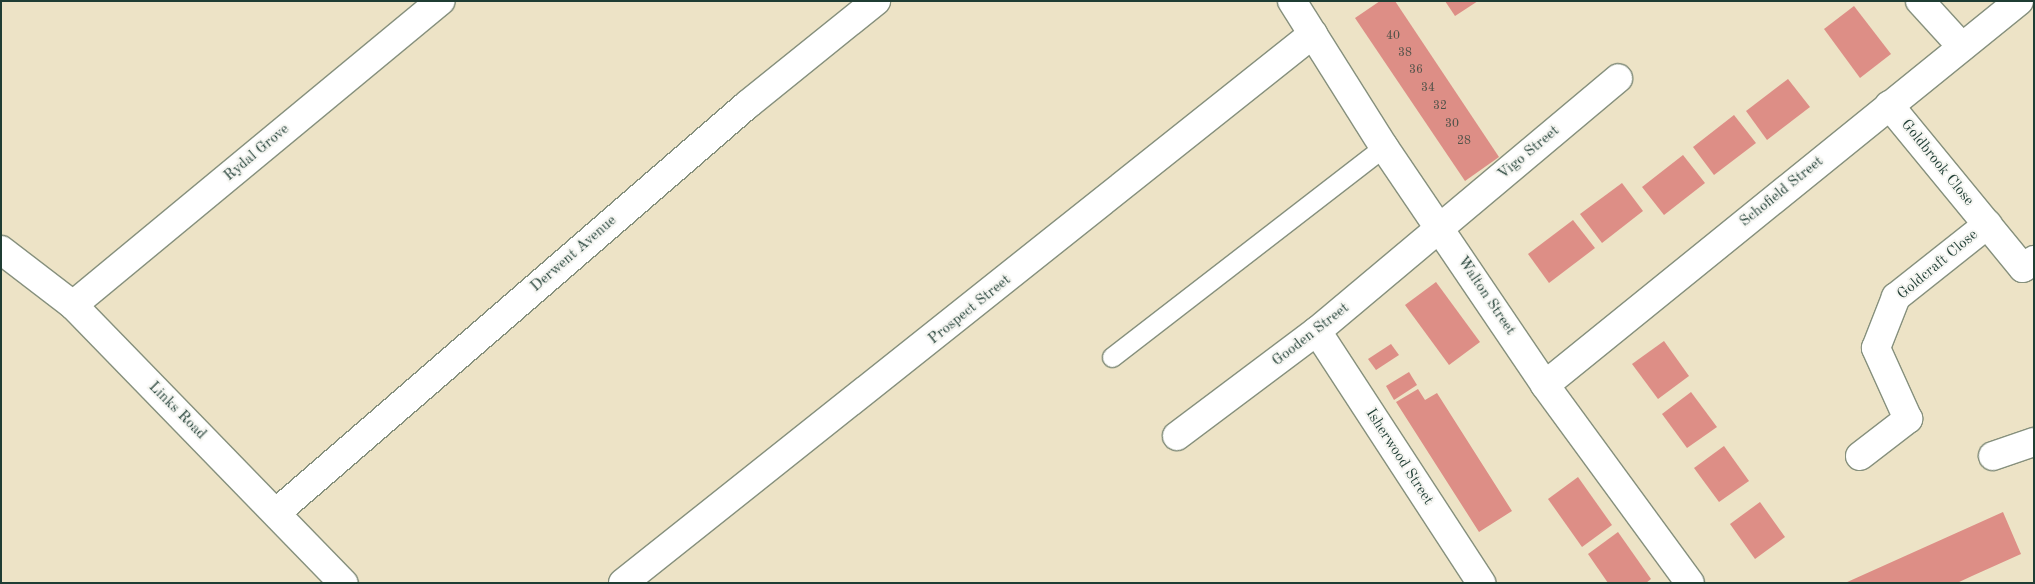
<!DOCTYPE html>
<html>
<head>
<meta charset="utf-8">
<style>
  body { margin:0 }
  #map { position:relative; width:2035px; height:584px; overflow:hidden; background:#ede3c6; font-family:"Old Standard TT",serif }
  div>[style] { position:absolute }
  .building>* { inset:0; background:#dd8e86 }
  .roads { filter:drop-shadow(1px 0 #86907d) drop-shadow(-1px 0 #86907d) drop-shadow(0 1px #86907d) drop-shadow(0 -1px #86907d) }
  .lane>* { height:19px; margin:-9.5px; padding:0 9.5px; transform-origin:9.5px; border-radius:9.5px; background:#fff }
  .street>* { height:28px; margin:-14px; padding:0 14px; transform-origin:14px; border-radius:14px; background:#fff }
  span { translate:-50% -50%; white-space:nowrap; text-align:center; line-height:1.15; -webkit-text-stroke:4px #f6f6f2; paint-order:stroke }
  .number-label { font-size:12px; color:#4e5148 }
  .number-label span { -webkit-text-stroke-width:0 }
  .street-label { font-size:15px; color:#1f3d34 }
  .frame { position:absolute; inset:0; border:2px solid #1f3d34; pointer-events:none }
</style>
</head>
<body>
<div id="map">
  <div class="building">
    <div style="clip-path:polygon(1380px 1px,1395px 1px,1499px 157px,1465px 181px,1355px 18px)"></div>
    <div style="clip-path:polygon(1445px 1px,1478px 1px,1455px 16px)"></div>
    <div style="clip-path:polygon(1854px 6px,1891px 54px,1860px 78px,1824px 29px)"></div>
    <div style="clip-path:polygon(1788px 79px,1810px 107px,1767px 140px,1746px 111px)"></div>
    <div style="clip-path:polygon(1734px 115px,1756px 143px,1714px 175px,1693px 147px)"></div>
    <div style="clip-path:polygon(1683px 155px,1705px 183px,1664px 215px,1642px 187px)"></div>
    <div style="clip-path:polygon(1622px 183px,1643px 211px,1602px 243px,1580px 214px)"></div>
    <div style="clip-path:polygon(1573px 220px,1595px 248px,1549px 283px,1528px 254px)"></div>
    <div style="clip-path:polygon(1436px 282px,1480px 342px,1449px 365px,1405px 305px)"></div>
    <div style="clip-path:polygon(1664px 341px,1689px 376px,1658px 399px,1632px 364px)"></div>
    <div style="clip-path:polygon(1391px 344px,1399px 355px,1376px 370px,1368px 359px)"></div>
    <div style="clip-path:polygon(1409px 372px,1417px 385px,1394px 400px,1386px 386px)"></div>
    <div style="clip-path:polygon(1418px 389px,1425px 400px,1437px 393px,1512px 511px,1479px 532px,1396px 402px)"></div>
    <div style="clip-path:polygon(1691px 392px,1717px 427px,1687px 448px,1662px 414px)"></div>
    <div style="clip-path:polygon(1724px 446px,1749px 481px,1719px 502px,1694px 468px)"></div>
    <div style="clip-path:polygon(1578px 477px,1612px 525px,1582px 547px,1548px 499px)"></div>
    <div style="clip-path:polygon(1760px 502px,1785px 537px,1755px 559px,1730px 524px)"></div>
    <div style="clip-path:polygon(2003px 512px,2021px 554px,1972px 576px,1957px 583px,1845px 583px)"></div>
    <div style="clip-path:polygon(1618px 532px,1651px 579px,1646px 583px,1608px 583px,1588px 554px)"></div>
  </div>
  <div class="roads">
    <div class="lane">
      <div style="left:1112px;top:357px;width:344px;rotate:-37.7deg"></div>
    </div>
    <div class="street">
      <div style="left:1292px;top:1px;width:173px;rotate:57.8deg"></div>
      <div style="left:1384px;top:147px;width:287px;rotate:55.9deg"></div>
      <div style="left:1545px;top:385px;width:245px;rotate:53.8deg"></div>
      <div style="left:1920px;top:1px;width:62px;rotate:47.6deg"></div>
      <div style="left:1889px;top:105px;width:211px;rotate:50.6deg"></div>
      <div style="left:2023px;top:268px;width:14px;rotate:-36deg"></div>
      <div style="left:1px;top:250px;width:91px;rotate:37.4deg"></div>
      <div style="left:73px;top:305px;width:388px;rotate:45.8deg"></div>
      <div style="left:73px;top:305px;width:477px;rotate:-39.6deg"></div>
      <div style="left:1317px;top:331px;width:301px;rotate:56.9deg"></div>
      <div style="left:1545px;top:385px;width:610px;rotate:-39.01deg"></div>
      <div style="left:1177px;top:436px;width:175px;rotate:-36.9deg"></div>
      <div style="left:1317px;top:331px;width:393px;rotate:-40deg"></div>
      <div style="left:1860px;top:456px;width:61px;rotate:-37.6deg"></div>
      <div style="left:1908px;top:419px;width:78px;rotate:-114.3deg"></div>
      <div style="left:1876px;top:348px;width:55px;rotate:-68.6deg"></div>
      <div style="left:1896px;top:297px;width:117px;rotate:-38.4deg"></div>
      <div style="left:1993px;top:456px;width:43px;rotate:-18.9deg"></div>
      <div style="left:277px;top:512px;width:622px;rotate:-40.89deg"></div>
      <div style="left:747px;top:105px;width:166px;rotate:-38.9deg"></div>
      <div style="left:623px;top:583px;width:882px;rotate:-38.51deg"></div>
    </div>
  </div>
  <div class="number-label">
    <span style="left:1393px;top:37px">40</span>
    <span style="left:1405px;top:54px">38</span>
    <span style="left:1416px;top:71px">36</span>
    <span style="left:1428px;top:89px">34</span>
    <span style="left:1440px;top:107px">32</span>
    <span style="left:1452px;top:125px">30</span>
    <span style="left:1464px;top:142px">28</span>
  </div>
  <div class="street-label">
    <span style="left:257px;top:153px;rotate:-40deg">Rydal Grove</span>
    <span style="left:1529px;top:153px;rotate:-40deg">Vigo Street</span>
    <span style="left:1937px;top:163px;rotate:51deg">Goldbrook Close</span>
    <span style="left:1782px;top:192px;rotate:-39deg">Schofield Street</span>
    <span style="left:574px;top:254px;rotate:-41deg">Derwent Avenue</span>
    <span style="left:1938px;top:265px;rotate:-40deg">Goldcraft Close</span>
    <span style="left:1486px;top:296px;rotate:56deg">Walton Street</span>
    <span style="left:970px;top:310px;rotate:-39deg">Prospect Street</span>
    <span style="left:1311px;top:335px;rotate:-38deg">Gooden Street</span>
    <span style="left:177px;top:411px;rotate:45deg">Links Road</span>
    <span style="left:1399px;top:457px;rotate:57deg">Isherwood Street</span>
  </div>
  <div class="frame"></div>
</div>
</body>
</html>
